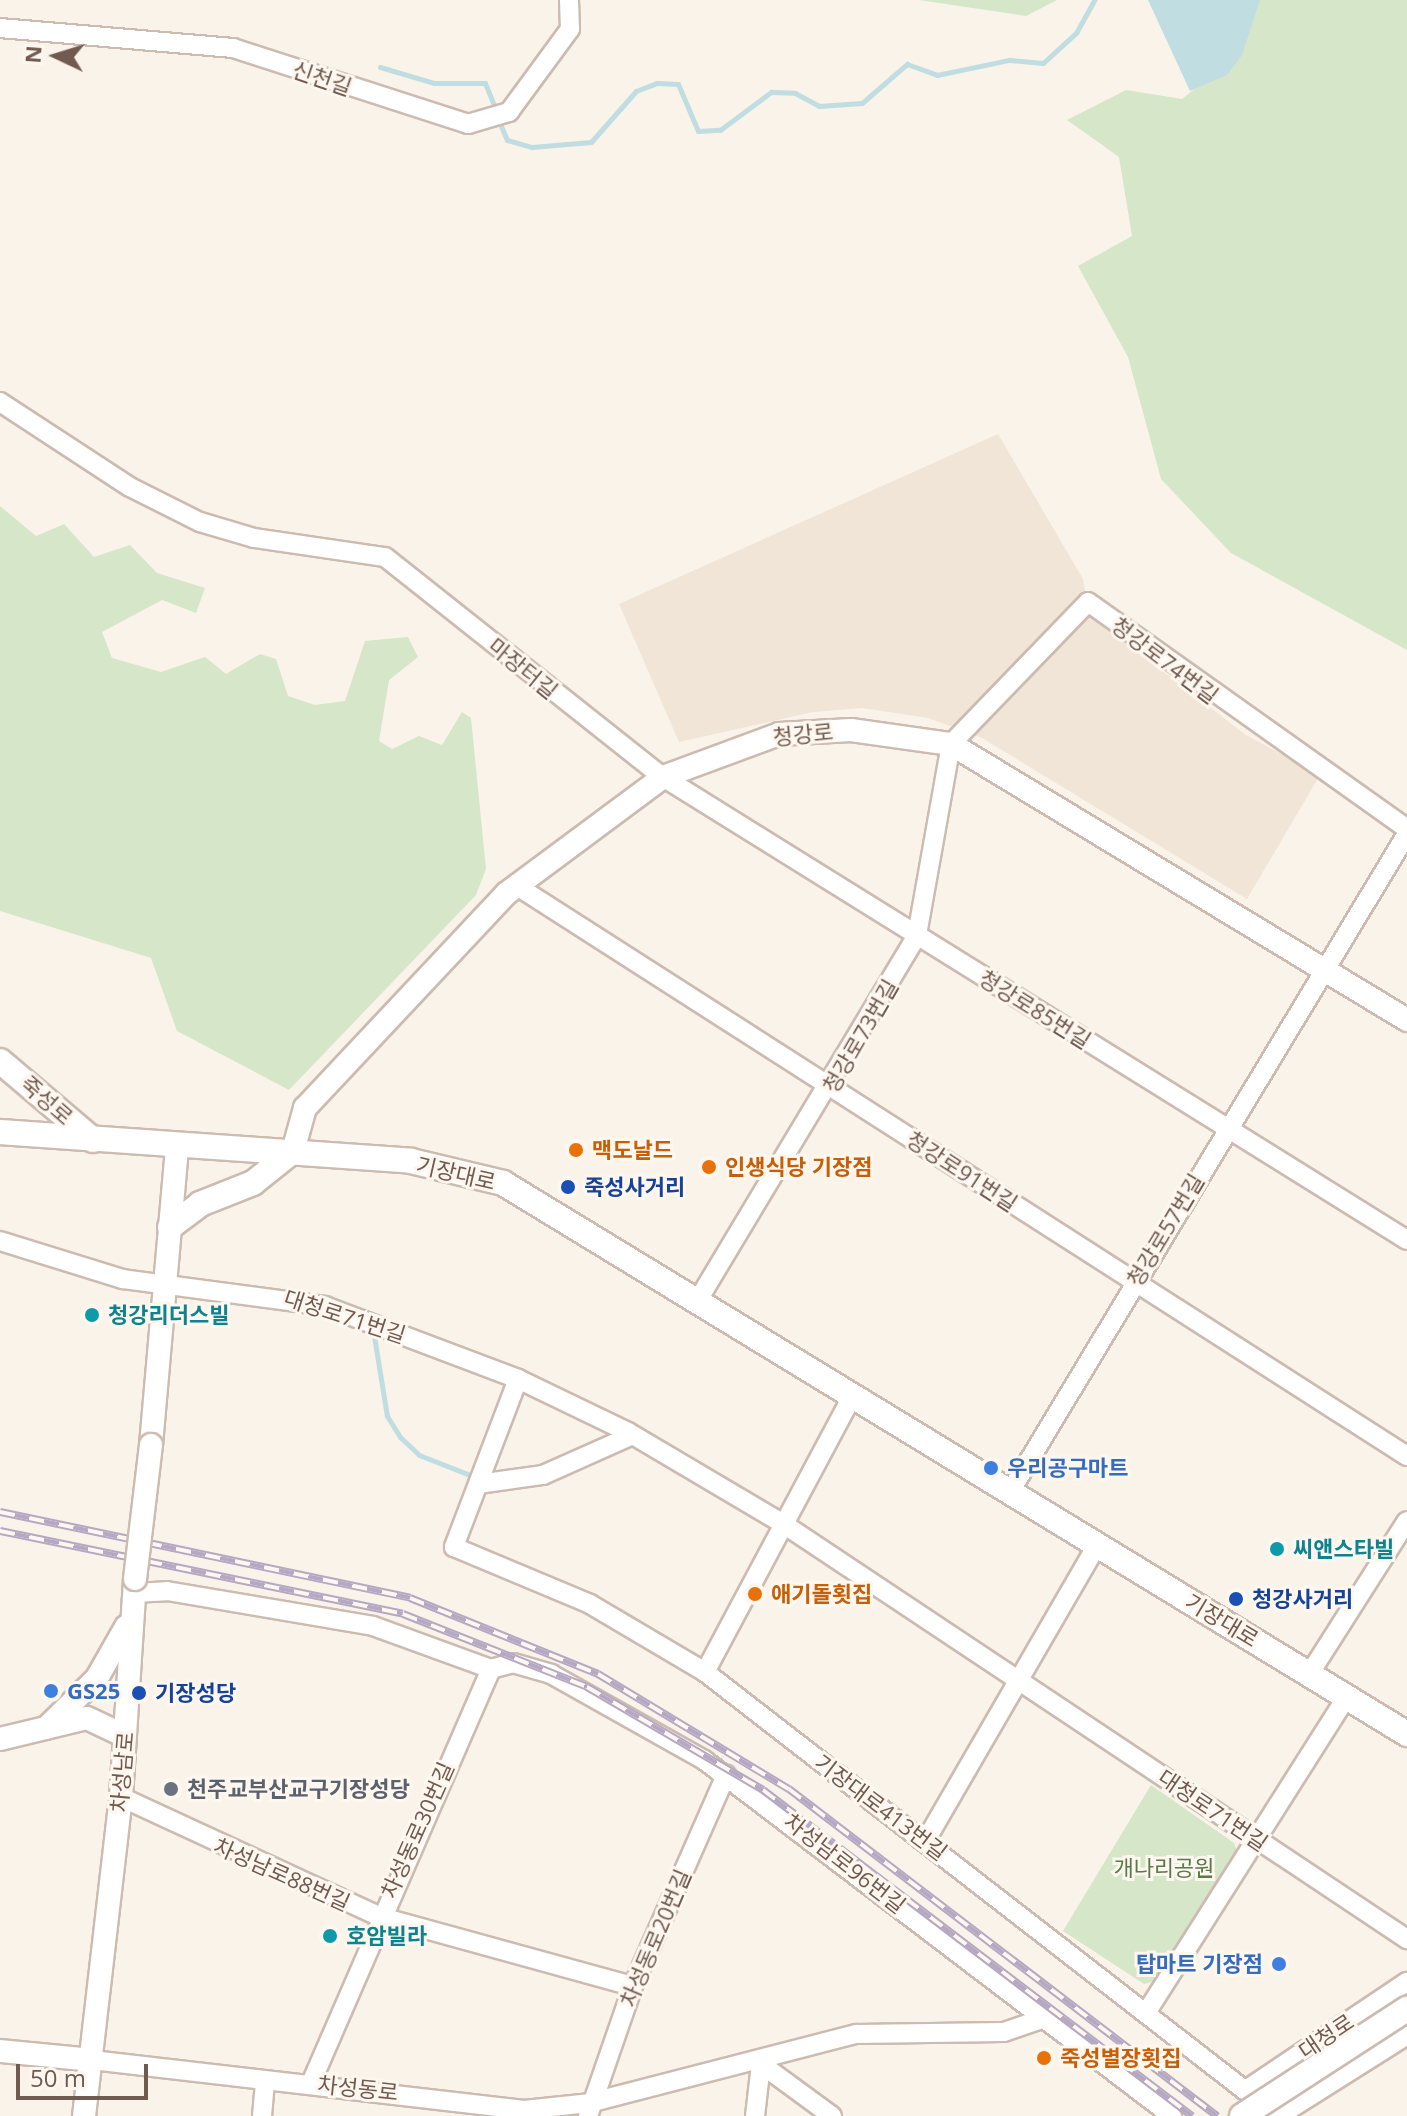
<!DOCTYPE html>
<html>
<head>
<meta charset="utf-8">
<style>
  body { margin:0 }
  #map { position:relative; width:1407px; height:2116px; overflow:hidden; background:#faf3e9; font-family:"Open Sans","Noto Sans KR",sans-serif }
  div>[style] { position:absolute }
  .residential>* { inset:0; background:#f1e5d8 }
  .green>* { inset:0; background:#d5e6c9 }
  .water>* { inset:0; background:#c0dde1 }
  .stream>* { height:5px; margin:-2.5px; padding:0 2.5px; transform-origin:2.5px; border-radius:2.5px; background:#c0dde1 }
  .roads { filter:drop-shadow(2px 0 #cbbbb0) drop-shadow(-2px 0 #cbbbb0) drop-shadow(0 2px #cbbbb0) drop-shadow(0 -2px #cbbbb0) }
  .minor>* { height:18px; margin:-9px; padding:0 9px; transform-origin:9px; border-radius:9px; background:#fff }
  .tertiary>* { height:22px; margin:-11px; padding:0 11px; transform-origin:11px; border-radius:11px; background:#fff }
  .secondary>* { height:24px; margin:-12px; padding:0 12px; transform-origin:12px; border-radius:12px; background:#fff }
  .rail>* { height:8px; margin-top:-4px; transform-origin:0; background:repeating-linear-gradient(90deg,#fdf7ef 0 15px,#b6a8c3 0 30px); box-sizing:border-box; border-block:2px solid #b6a8c3 }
  .bridges { filter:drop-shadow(2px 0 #cbbbb0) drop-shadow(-2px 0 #cbbbb0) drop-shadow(0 2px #cbbbb0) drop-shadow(0 -2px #cbbbb0) }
  .tertiary-bridge>* { height:22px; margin:-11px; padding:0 11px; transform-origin:11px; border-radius:11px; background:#fff }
  .secondary-bridge>* { height:24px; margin:-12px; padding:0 12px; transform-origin:12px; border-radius:12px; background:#fff }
  .dots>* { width:22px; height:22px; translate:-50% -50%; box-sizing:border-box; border:4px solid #fdf7ef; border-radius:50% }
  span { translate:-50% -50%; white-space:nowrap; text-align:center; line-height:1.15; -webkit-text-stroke:6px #fdf7ef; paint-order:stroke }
  .street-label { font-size:22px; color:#715b50 }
  .food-label { font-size:22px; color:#c56008; font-weight:700 }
  .left { translate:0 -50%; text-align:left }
  .transit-label { font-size:22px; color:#164399; font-weight:700 }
  .culture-label { font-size:22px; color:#0d838f; font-weight:700 }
  .shop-label { font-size:22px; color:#366cbe; font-weight:700 }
  .right { translate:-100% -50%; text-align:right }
  .worship-label { font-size:22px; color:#5b616d; font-weight:700 }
  .park-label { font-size:22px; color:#5a7a4c }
  .north { position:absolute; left:16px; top:16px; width:80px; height:80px; -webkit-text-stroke:6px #fdf7ef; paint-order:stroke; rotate:274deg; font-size:22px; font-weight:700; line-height:32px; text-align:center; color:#715b50 }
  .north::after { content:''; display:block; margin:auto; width:28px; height:36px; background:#715b50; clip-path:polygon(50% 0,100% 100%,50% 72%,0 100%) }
  .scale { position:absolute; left:16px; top:2064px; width:132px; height:36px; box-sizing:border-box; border:4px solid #715b50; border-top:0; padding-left:10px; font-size:24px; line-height:28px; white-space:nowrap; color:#715b50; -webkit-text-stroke:6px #fdf7ef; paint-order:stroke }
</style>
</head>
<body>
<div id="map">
  <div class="residential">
    <div style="clip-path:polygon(998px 434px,1083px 579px,1089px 614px,1246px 735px,1320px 775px,1247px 899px,982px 738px,928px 718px,862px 708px,813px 712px,679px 742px,619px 604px)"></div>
  </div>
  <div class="green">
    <div style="clip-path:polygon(919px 0,1057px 0,1026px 16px)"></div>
    <div style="clip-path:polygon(1253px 0,1407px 0,1407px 650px,1231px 553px,1161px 479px,1128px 357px,1078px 266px,1132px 236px,1119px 157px,1067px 120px,1126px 90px,1182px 99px,1231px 60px)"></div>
    <div style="clip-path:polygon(0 506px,36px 536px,64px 524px,94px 557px,130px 545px,157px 573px,205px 588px,196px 613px,162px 600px,102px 632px,112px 658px,161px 672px,205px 657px,226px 674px,260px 654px,276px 659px,288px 696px,315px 705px,345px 701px,365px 641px,408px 637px,418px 657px,389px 680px,379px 741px,392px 749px,419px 736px,442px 745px,462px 712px,471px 718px,486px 869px,476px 895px,289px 1090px,177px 1031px,151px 958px,0 911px)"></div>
    <div style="clip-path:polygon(1151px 1785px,1234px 1843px,1238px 1853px,1156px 1981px,1144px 1984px,1063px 1931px)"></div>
  </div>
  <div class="water">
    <div style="clip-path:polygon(1148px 0,1260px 0,1242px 55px,1227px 75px,1190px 91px)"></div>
  </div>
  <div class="stream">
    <div style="left:380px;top:67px;width:56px;rotate:16.5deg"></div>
    <div style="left:434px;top:83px;width:51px"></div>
    <div style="left:485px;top:83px;width:22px;rotate:68deg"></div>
    <div style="left:501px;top:126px;width:15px;rotate:67deg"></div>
    <div style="left:507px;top:140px;width:26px;rotate:16deg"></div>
    <div style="left:532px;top:147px;width:59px;rotate:-4.8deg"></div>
    <div style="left:591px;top:142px;width:68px;rotate:-48.6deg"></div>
    <div style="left:636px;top:91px;width:22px;rotate:-21deg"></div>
    <div style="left:657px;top:83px;width:21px;rotate:3deg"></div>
    <div style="left:678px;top:84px;width:51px;rotate:66.9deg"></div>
    <div style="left:698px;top:131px;width:22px;rotate:-3deg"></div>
    <div style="left:720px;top:130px;width:64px;rotate:-36.7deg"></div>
    <div style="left:771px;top:92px;width:24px;rotate:2deg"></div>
    <div style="left:795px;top:93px;width:27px;rotate:28deg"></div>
    <div style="left:819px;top:106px;width:43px;rotate:-4deg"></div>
    <div style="left:862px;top:103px;width:60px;rotate:-40.9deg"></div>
    <div style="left:907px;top:64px;width:32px;rotate:20deg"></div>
    <div style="left:937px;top:75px;width:74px;rotate:-11.8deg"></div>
    <div style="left:1009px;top:60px;width:34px;rotate:5deg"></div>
    <div style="left:1043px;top:63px;width:45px;rotate:-42.3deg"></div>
    <div style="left:1076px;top:33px;width:38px;rotate:-61deg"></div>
    <div style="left:374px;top:1336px;width:81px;rotate:80.8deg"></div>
    <div style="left:387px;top:1416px;width:25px;rotate:58deg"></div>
    <div style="left:400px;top:1437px;width:26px;rotate:43deg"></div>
    <div style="left:419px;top:1455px;width:60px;rotate:21.4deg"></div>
  </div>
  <div class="roads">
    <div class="minor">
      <div style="left:0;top:28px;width:234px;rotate:4.9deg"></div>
      <div style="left:233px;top:48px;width:247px;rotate:17.9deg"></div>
      <div style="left:468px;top:124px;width:43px;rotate:-16.3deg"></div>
      <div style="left:509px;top:112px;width:103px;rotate:-53.7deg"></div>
      <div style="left:570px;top:29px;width:29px;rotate:-92deg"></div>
      <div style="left:0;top:402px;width:155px;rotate:33.2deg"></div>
      <div style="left:130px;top:487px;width:78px;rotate:26.6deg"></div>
      <div style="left:200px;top:522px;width:56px;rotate:16.5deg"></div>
      <div style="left:254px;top:538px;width:132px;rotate:8.3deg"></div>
      <div style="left:385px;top:557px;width:355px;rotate:38.4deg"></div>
      <div style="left:663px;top:777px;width:876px;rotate:31.89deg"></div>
      <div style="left:517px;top:886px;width:1057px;rotate:32.64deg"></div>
      <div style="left:0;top:1241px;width:129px;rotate:17.2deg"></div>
      <div style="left:123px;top:1279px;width:204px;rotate:7.6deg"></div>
      <div style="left:325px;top:1306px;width:206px;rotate:20.7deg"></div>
      <div style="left:518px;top:1379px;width:122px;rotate:25.7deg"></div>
      <div style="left:628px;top:1432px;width:179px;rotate:30.6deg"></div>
      <div style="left:782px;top:1523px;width:751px;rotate:33.65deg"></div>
      <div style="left:698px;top:1300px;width:426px;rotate:-59deg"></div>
      <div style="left:917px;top:935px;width:194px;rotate:-79.9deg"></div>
      <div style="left:951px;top:744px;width:197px;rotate:-46deg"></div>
      <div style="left:1088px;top:602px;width:392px;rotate:35.4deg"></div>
      <div style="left:518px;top:1379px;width:180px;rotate:110.9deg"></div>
      <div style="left:454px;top:1547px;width:147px;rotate:22.7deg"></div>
      <div style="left:590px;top:1604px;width:134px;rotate:30.6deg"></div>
      <div style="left:705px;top:1672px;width:725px;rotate:37.77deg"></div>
      <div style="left:478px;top:1484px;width:66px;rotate:-7.9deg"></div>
      <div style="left:543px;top:1475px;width:98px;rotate:-24deg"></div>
      <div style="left:1010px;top:1492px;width:768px;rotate:-58.9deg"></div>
      <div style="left:133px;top:1593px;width:34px;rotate:-3deg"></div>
      <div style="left:167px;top:1591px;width:209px;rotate:9.6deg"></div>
      <div style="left:373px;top:1626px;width:126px;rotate:20deg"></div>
      <div style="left:491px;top:1669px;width:23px;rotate:-15deg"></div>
      <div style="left:513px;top:1663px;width:40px;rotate:16deg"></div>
      <div style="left:551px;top:1674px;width:176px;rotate:29.3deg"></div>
      <div style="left:704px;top:1760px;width:588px;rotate:37.26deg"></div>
      <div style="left:705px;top:1672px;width:312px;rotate:-61.9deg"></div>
      <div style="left:1310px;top:1673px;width:180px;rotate:-57.5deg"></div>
      <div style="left:121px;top:1797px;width:283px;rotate:24.8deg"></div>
      <div style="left:378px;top:1916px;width:264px;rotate:15.4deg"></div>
      <div style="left:926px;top:1840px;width:341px;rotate:-59.9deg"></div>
      <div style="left:1146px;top:2013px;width:375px;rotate:-57.6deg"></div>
      <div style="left:92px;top:2060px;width:435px;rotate:6.6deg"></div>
      <div style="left:524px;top:2110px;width:65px;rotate:-6.1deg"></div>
      <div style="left:589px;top:2103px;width:276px;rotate:-14.5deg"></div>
      <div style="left:856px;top:2034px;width:148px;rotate:-0.8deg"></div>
      <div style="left:1004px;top:2032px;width:43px;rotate:-18.9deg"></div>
      <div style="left:761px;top:2064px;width:88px;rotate:36.2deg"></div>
      <div style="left:311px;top:2083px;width:451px;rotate:-66.5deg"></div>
      <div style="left:1246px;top:2090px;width:194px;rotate:-33.9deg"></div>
      <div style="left:262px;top:2116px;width:36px;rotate:-85deg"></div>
      <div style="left:588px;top:2116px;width:138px;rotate:-70.9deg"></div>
      <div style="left:633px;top:1986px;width:231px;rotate:-66.2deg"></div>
      <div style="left:755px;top:2116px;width:52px;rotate:-83.4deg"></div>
      <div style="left:1279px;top:2116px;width:151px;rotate:-32.3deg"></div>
    </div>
    <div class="tertiary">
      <div style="left:293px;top:1151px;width:45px;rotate:-74.4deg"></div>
      <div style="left:305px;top:1108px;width:295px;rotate:-46.8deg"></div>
      <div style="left:507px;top:893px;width:194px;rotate:-36.6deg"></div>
      <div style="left:663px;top:777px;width:124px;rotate:-20.3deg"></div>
      <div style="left:779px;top:734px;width:72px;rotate:-3.2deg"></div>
      <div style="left:851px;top:730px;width:101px;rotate:8deg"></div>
      <div style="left:951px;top:744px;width:533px;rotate:31.18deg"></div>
      <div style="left:151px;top:1445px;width:300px;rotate:-85deg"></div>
      <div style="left:46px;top:1728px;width:71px;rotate:-44.4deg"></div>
      <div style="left:97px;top:1678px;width:59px;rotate:-60.4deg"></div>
      <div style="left:0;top:1739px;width:89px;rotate:-13.6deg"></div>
      <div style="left:87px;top:1718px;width:42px;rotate:25.3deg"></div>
      <div style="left:0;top:2051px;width:92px;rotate:5.6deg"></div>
      <div style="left:84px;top:2116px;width:321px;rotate:-83.4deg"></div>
      <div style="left:121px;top:1797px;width:218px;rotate:-86.3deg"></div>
    </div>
    <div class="secondary">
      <div style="left:0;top:1061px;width:122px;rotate:40.3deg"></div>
      <div style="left:0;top:1132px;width:412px;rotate:4deg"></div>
      <div style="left:411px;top:1161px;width:95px;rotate:13.4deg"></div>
      <div style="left:503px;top:1183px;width:1059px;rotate:31.36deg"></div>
      <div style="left:170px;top:1227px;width:38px;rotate:-37deg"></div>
      <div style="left:200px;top:1204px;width:57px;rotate:-21.6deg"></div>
      <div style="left:253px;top:1183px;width:51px;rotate:-38.7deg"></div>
    </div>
  </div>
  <div class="rail">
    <div style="left:0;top:1512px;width:419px;rotate:11.8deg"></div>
    <div style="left:410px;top:1598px;width:203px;rotate:22deg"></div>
    <div style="left:598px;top:1674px;width:223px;rotate:31.1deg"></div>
    <div style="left:789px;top:1789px;width:539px;rotate:37.38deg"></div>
    <div style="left:0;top:1531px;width:411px;rotate:11.6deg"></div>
    <div style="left:403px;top:1614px;width:198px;rotate:21.6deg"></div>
    <div style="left:587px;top:1687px;width:204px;rotate:30.3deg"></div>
    <div style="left:763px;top:1790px;width:539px;rotate:37.23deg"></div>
  </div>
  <div class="bridges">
    <div class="tertiary-bridge">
      <div style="left:135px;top:1579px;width:135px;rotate:-83.2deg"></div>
    </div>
    <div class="secondary-bridge">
      <div style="left:1242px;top:2116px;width:197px;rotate:-33deg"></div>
    </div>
  </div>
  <div class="dots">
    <div style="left:576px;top:1150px;background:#e8710a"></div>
    <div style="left:709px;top:1167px;background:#e8710a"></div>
    <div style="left:568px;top:1187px;background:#1a4fb4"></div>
    <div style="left:92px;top:1315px;background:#0f9aa8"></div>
    <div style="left:991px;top:1468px;background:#3f7fe0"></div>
    <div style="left:1277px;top:1549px;background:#0f9aa8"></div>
    <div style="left:755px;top:1594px;background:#e8710a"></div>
    <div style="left:1236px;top:1599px;background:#1a4fb4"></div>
    <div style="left:51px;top:1691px;background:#3f7fe0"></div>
    <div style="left:139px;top:1693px;background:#1a4fb4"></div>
    <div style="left:171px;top:1789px;background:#6b7280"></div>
    <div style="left:330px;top:1936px;background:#0f9aa8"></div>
    <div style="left:1279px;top:1964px;background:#3f7fe0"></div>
    <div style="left:1044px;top:2058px;background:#e8710a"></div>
  </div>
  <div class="street-label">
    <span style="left:322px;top:78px;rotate:19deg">신천길</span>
    <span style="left:1165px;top:660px;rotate:37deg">청강로74번길</span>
    <span style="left:523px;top:668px;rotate:39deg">마장터길</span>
    <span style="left:803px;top:734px;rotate:-6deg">청강로</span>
    <span style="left:1035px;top:1009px;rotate:32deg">청강로85번길</span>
    <span style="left:860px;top:1036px;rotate:-60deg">청강로73번길</span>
    <span style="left:47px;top:1100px;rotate:41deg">죽성로</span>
    <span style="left:962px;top:1171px;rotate:33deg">청강로91번길</span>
    <span style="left:456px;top:1173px;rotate:13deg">기장대로</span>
    <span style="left:1165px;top:1230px;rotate:-59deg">청강로57번길</span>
    <span style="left:345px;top:1316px;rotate:18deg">대청로71번길</span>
    <span style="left:1222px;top:1620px;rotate:31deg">기장대로</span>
    <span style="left:122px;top:1772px;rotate:-85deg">차성남로</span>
    <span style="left:881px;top:1807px;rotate:37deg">기장대로413번길</span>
    <span style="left:1213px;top:1810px;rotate:34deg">대청로71번길</span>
    <span style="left:417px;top:1830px;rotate:-66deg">차성동로30번길</span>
    <span style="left:845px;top:1863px;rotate:38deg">차성남로96번길</span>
    <span style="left:282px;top:1874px;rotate:24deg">차성남로88번길</span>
    <span style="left:655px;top:1938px;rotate:-67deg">차성동로20번길</span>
    <span style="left:1326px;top:2036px;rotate:-34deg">대청로</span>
    <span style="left:358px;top:2088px;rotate:6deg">차성동로</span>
  </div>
  <div class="food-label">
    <span class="left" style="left:592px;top:1150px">맥도날드</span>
    <span class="left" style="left:725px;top:1167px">인생식당 기장점</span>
    <span class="left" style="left:771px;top:1594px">애기돌횟집</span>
    <span class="left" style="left:1060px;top:2058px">죽성별장횟집</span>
  </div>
  <div class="transit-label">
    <span class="left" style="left:584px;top:1187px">죽성사거리</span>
    <span class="left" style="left:1252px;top:1599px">청강사거리</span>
    <span class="left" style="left:155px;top:1693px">기장성당</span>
  </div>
  <div class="culture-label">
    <span class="left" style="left:108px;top:1315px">청강리더스빌</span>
    <span class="left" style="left:1293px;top:1549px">씨앤스타빌</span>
    <span class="left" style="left:346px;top:1936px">호암빌라</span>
  </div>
  <div class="shop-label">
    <span class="left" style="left:1007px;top:1468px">우리공구마트</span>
    <span class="left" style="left:67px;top:1691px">GS25</span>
    <span class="right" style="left:1263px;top:1964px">탑마트 기장점</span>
  </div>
  <div class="worship-label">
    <span class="left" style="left:187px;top:1789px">천주교부산교구기장성당</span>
  </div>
  <div class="park-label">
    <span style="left:1164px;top:1868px">개나리공원</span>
  </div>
  <div class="north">N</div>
  <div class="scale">50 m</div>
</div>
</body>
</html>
